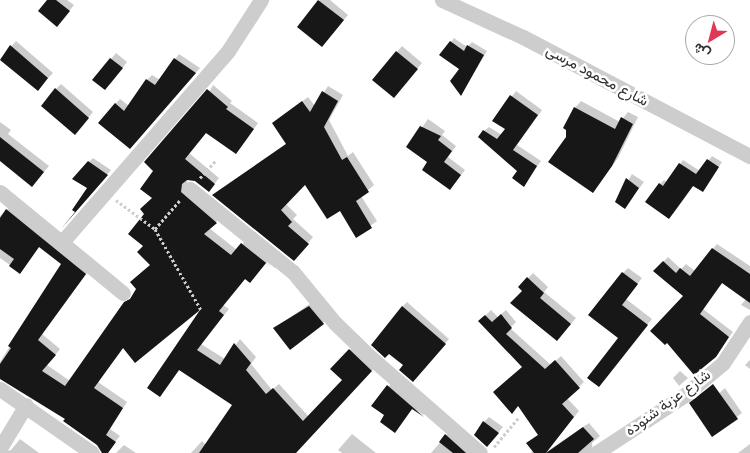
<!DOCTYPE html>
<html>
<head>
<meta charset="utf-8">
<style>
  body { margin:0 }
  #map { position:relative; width:750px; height:453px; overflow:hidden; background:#fff; font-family:"DM Sans",Vazirmatn,sans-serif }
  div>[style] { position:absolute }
  .shadow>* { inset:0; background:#0003 }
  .building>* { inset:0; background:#171717 }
  .path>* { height:3px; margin-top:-1.5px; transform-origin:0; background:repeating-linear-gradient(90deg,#cdcdcd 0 2.5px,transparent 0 5px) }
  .street>* { height:15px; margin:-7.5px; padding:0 7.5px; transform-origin:7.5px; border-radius:7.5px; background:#cdcdcd }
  span { translate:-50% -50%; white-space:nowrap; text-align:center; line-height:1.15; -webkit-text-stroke:5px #fff; paint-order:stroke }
  .street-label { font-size:15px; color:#303030 }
  .north { position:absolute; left:685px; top:15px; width:50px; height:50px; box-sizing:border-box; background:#fff; border:1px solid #acacac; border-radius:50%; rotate:217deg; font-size:14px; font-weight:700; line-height:20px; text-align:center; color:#303030 }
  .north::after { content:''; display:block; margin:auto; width:18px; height:22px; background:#e23858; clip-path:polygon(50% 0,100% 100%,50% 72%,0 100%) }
</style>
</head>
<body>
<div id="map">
  <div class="shadow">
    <div style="clip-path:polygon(49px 0,67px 0,74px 5px,62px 20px)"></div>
    <div style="clip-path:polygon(320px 0,330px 0,348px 15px,327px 40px,299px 26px)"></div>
    <div style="clip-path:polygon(454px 38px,467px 47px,472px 42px,487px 51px,461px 94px,461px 69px,441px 55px)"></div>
    <div style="clip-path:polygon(16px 41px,53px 73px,38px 89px,0 59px)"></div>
    <div style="clip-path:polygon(402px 46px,422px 63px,399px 91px,374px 80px)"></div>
    <div style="clip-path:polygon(116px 53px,127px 62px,110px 84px,94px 80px)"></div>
    <div style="clip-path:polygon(179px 54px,200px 68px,135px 143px,115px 104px,120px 99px,129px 106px,147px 80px,152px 75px,160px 80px)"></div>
    <div style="clip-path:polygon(61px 84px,93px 112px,80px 128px,56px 89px)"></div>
    <div style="clip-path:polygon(213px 85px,232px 101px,230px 103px,258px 123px,241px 147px,207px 131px,189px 153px,219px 178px,209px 191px,192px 179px,187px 179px,189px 191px,221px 217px,209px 228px,237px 250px,248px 238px,280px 264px,275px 268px,267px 262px,255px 276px,246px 278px,223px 305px,229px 309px,201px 344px,225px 359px,240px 339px,256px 357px,251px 364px,272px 390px,279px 384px,309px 417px,343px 380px,332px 369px,355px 345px,377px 365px,295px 453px,191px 453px,202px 441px,206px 445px,234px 405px,180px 369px,160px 396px,205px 305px,124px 347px,98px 382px,127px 402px,110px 429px,120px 436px,106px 453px,67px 418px,0 377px,0 362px,62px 264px,40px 246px,20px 272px,0 258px,0 216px,12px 205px,90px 269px,42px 334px,60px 349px,47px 365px,70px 381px,125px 303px,134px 295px,151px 265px,145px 246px,146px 214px)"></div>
    <div style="clip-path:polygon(328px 86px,343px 95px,329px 120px,348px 156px,353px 152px,374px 185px,361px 196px,377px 221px,356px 236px,340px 209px,305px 183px,286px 204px,297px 215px,293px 219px,313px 237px,299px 254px,214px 195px,287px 143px,273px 123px,308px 97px,315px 106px)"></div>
    <div style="clip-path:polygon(516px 91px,542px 110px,517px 145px,541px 161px,524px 185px,518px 171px,484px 131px,489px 127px,502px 135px,507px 129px,494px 120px)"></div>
    <div style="clip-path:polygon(581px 101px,620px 122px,628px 112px,638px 117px,618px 158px,593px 192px,567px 137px,575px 108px)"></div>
    <div style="clip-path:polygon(428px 119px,445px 131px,442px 135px,456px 146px,448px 157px,465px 170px,450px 189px,429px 162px,408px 147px)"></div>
    <div style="clip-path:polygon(0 122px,11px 130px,8px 134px,49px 166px,37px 180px,0 159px)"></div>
    <div style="clip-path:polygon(712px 156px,722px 162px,706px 186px,694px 185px,673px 214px,660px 184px,664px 180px,667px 182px,683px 160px,700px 171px)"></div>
    <div style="clip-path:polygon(93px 158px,111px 170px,76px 211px,88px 188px,89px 162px)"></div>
    <div style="clip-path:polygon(632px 174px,644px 182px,625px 207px,616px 201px)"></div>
    <div style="clip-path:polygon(717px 244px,750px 266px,750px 310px,741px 305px,746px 299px,723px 282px,703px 309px,733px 332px,715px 356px,685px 296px,655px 270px,668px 257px,681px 269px,686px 264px,695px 271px)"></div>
    <div style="clip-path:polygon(628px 268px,642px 278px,626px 299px,652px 319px,603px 380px,620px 338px,623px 273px)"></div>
    <div style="clip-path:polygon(533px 273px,548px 287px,544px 292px,576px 318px,562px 334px,520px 287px)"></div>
    <div style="clip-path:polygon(314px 301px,328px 318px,323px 323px,275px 328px)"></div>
    <div style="clip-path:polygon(407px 302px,449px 339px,418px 375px,404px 365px,402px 307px)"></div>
    <div style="clip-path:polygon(491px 310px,498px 317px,506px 310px,516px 322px,510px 328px,551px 365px,561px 356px,584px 382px,567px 398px,579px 411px,546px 452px,589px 423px,600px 436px,592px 443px,593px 453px,531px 453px,533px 450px,528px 443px,539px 434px,519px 405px,512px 412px,523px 367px,480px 321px)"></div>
    <div style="clip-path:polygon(750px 360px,750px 369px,745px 365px)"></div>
    <div style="clip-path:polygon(680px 371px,688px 378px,679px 386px,673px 378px)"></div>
    <div style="clip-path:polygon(393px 381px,428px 411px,424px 415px,413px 408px,399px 426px,372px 406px)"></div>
    <div style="clip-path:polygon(725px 388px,742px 413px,713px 435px,714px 398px)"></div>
    <div style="clip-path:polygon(489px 417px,503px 427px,492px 440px,484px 422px)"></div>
    <div style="clip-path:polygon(449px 432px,473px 453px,431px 453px)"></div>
    <div style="clip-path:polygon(352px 434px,376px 453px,342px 453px,338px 450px)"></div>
    <div style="clip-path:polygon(20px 439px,39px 453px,0 453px,11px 450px)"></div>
    <div style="clip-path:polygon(750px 444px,750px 453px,738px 453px)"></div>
    <div style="clip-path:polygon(124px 445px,136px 453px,116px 453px)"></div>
  </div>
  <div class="building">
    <div style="clip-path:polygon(47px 0,56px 0,70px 11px,57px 27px,38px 11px)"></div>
    <div style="clip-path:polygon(318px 0,344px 20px,322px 47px,297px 27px)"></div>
    <div style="clip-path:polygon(450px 41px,464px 51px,467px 45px,484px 55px,461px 96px,450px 81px,459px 69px,439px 55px)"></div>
    <div style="clip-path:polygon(10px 45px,48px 78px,38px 91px,0 60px)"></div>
    <div style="clip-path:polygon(396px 51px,418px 69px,394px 98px,372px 80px)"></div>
    <div style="clip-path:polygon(110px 58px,123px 68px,105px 90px,92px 80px)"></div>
    <div style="clip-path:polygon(174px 58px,196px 73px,130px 149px,98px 123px,115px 103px,124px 111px,146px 79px,155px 85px)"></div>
    <div style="clip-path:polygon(55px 88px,89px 118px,75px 135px,41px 106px)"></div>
    <div style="clip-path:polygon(207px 89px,228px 107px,226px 109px,254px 129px,236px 154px,206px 133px,185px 159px,215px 184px,209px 192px,195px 181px,187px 180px,182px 184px,181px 192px,217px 223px,204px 234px,231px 255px,241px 243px,275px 270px,266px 263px,250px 283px,245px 279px,219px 311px,224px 315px,197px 350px,220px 365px,234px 343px,251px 363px,246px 370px,266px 394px,273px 388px,303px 421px,342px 380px,330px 369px,349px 349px,372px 371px,296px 453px,199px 453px,232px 405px,179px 370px,160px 397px,147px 388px,200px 310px,135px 363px,123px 348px,94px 388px,123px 408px,106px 435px,116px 442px,108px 453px,102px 453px,97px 445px,63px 421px,65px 419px,0 379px,0 364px,11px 348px,8px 346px,61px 264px,39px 247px,20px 274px,9px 266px,14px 259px,0 249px,0 218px,6px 209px,86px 274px,38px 340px,56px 355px,42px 371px,65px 386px,124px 302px,130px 299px,136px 289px,130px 282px,150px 265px,137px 252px,143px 246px,128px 234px,144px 214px,140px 209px,152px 198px,140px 189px,153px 171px,144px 162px)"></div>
    <div style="clip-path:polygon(322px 91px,338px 101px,324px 127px,342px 160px,347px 157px,369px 192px,356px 201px,372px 228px,356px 238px,340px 211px,327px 219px,305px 185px,281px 210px,292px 222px,288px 226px,309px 244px,294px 261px,212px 195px,286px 144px,272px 123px,302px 101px,310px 112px)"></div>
    <div style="clip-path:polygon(510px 95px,538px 115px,513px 150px,537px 166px,524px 187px,512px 178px,517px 171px,478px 137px,483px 130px,497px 139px,505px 129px,492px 121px)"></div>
    <div style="clip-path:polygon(574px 107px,615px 129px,621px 117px,633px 124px,612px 166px,593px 193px,548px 162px,566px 137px,566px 130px,563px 128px)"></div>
    <div style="clip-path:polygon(420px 126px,441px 136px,438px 140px,452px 151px,444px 162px,461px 175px,450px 190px,422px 170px,427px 162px,406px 147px)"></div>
    <div style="clip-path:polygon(0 137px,44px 172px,32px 187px,0 161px)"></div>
    <div style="clip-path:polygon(707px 159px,719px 167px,703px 192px,693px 186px,669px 219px,645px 202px,659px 183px,663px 186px,679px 163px,696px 174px)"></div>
    <div style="clip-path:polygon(88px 161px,108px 175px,60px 230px,75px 212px,72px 210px,87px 188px,72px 179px)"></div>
    <div style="clip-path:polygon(626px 178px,639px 188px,625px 209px,615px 202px)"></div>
    <div style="clip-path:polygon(712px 248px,750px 274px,750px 303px,722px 283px,700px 314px,729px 337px,716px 357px,694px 375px,667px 343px,665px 345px,650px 331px,683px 296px,653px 271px,663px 261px,676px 273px,680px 268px,690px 276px)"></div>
    <div style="clip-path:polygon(622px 272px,638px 284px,622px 305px,648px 325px,599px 387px,587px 378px,618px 338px,588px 315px)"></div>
    <div style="clip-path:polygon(527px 277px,544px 293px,540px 298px,571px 324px,557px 341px,510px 303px,522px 291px,518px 287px)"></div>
    <div style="clip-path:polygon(309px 306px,324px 324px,290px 350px,273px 328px)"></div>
    <div style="clip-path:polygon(402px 306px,446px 344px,413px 382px,399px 370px,403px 365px,389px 354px,385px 358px,371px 345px)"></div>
    <div style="clip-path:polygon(501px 314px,512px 328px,506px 334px,545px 369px,555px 360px,580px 388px,562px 404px,574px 417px,546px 453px,534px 453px,526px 443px,538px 435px,518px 406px,512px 414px,493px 392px,522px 367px,478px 321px,485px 315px,492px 322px)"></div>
    <div style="clip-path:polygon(713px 384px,738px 419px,712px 437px,689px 403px)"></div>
    <div style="clip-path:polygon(387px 385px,424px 417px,412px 409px,395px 433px,380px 422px,384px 415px,371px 406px)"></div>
    <div style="clip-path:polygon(483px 421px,499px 433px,487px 447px,474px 435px)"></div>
    <div style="clip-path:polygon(583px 427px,594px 439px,578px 453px,546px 453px)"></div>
    <div style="clip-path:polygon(445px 434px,466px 453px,453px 453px,439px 442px)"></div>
  </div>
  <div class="path">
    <div style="left:200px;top:178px;width:24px;rotate:-48deg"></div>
    <div style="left:116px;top:200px;width:49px;rotate:36.6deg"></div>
    <div style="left:155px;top:229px;width:93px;rotate:60.4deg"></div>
    <div style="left:155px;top:229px;width:38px;rotate:-49deg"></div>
    <div style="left:494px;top:447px;width:38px;rotate:-50deg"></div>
  </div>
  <div class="street">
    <div style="left:442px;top:0;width:89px;rotate:24.6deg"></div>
    <div style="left:523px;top:37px;width:256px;rotate:27.7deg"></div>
    <div style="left:190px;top:189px;width:132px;rotate:38.9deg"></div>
    <div style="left:293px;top:272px;width:66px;rotate:50.5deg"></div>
    <div style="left:335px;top:323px;width:47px;rotate:44.1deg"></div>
    <div style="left:369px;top:356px;width:147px;rotate:41.1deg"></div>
    <div style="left:0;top:192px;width:159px;rotate:39.4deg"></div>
    <div style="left:62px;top:242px;width:253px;rotate:-49deg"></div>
    <div style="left:228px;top:51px;width:61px;rotate:-57.1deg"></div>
    <div style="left:0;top:389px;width:112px;rotate:34.8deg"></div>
    <div style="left:0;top:448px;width:50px;rotate:-58.8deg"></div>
    <div style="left:596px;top:453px;width:108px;rotate:-33.2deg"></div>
    <div style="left:686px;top:394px;width:48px;rotate:-40deg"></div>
    <div style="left:723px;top:363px;width:49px;rotate:-56.6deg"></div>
  </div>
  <div class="street-label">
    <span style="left:597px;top:76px;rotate:28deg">شارع محمود مرسى</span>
    <span style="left:668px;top:403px;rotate:-36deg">شارع عزبة شنوده</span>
  </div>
  <div class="north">ش</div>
</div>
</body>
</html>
